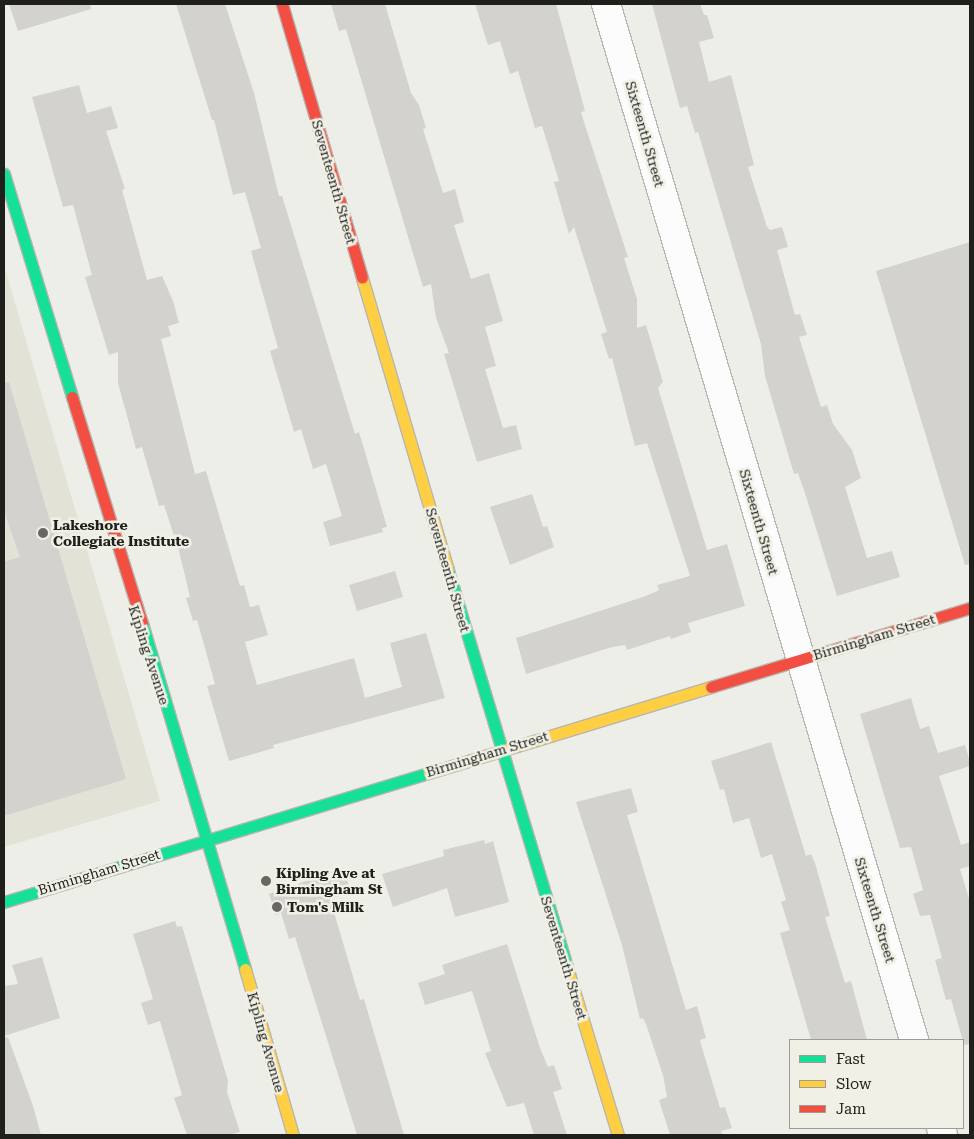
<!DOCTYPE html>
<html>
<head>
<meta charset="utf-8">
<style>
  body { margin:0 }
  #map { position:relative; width:974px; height:1139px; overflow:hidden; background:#eeeee8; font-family:"Roboto Serif",serif }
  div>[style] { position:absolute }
  .built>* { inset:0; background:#e2e2d6 }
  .building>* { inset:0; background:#d3d2ce }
  .roads { filter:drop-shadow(1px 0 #b7b6b2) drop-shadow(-1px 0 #b7b6b2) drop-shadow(0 1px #b7b6b2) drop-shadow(0 -1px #b7b6b2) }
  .street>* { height:28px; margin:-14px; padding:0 14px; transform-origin:14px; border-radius:14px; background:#fcfcfc }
  .fast>* { height:11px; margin:-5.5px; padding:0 5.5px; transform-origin:5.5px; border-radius:5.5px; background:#16e098 }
  .slow>* { height:11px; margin:-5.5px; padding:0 5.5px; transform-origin:5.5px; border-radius:5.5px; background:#ffcf43 }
  .jam>* { height:11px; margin:-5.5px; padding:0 5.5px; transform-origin:5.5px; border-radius:5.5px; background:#f24e42 }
  .dots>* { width:14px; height:14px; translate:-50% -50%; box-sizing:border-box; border:2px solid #f0f0e6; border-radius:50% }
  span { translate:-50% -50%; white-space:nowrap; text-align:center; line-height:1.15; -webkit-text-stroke:5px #f0f0e6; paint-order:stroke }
  .street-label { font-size:14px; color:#1f1f1c }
  .poi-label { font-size:14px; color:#1f1f1c; font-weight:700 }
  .left { translate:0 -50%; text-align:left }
  .frame { position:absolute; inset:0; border:5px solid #1f1f1c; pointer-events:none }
  .legend { position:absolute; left:789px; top:1039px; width:175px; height:90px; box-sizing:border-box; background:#f0f0e6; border:1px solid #9c9c95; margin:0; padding:6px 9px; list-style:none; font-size:15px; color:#1f1f1c }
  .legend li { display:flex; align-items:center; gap:10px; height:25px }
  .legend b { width:25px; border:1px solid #9c9c95 }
</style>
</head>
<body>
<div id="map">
  <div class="built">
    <div style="clip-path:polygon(4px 265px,160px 801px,4px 847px)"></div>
  </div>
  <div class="building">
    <div style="clip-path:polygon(9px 4px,90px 4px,91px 9px,18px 31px)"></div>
    <div style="clip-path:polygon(176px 4px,225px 4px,254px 93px,279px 196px,282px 196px,355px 434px,359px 432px,368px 462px,387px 527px,382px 528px,383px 532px,330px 546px,323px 522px,342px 516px,326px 464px,313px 469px,301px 429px,294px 432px,270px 351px,278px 348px,251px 251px,261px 248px,245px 192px,233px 195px,214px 120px,212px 120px)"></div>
    <div style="clip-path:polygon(331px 4px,385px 4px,411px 93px,419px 105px,426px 128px,423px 129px,443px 193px,455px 189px,464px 222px,454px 225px,471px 279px,489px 273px,503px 321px,485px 327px,496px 366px,485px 369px,503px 428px,516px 425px,522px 449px,477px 462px,444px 354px,449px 353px,436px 318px,431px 284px,423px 287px,346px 29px,339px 31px)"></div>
    <div style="clip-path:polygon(475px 4px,556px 4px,585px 111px,581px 112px,583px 119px,628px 257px,624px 258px,637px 299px,637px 328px,646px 325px,663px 382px,658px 388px,707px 550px,727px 544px,745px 606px,688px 623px,691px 632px,671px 639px,670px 636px,627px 650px,625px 645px,612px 647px,526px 674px,516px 638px,646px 596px,659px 590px,657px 585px,690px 576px,647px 443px,635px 446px,612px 358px,609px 359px,601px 334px,607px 332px,574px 227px,569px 234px,554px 182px,559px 181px,542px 126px,535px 128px,518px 71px,510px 74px,500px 41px,488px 45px)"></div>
    <div style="clip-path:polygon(652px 4px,700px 4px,704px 15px,707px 15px,714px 38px,699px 42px,709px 82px,731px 75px,754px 165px,748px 167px,767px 227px,770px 230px,782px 227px,788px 247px,777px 250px,795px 315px,800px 314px,807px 335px,799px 337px,821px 407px,827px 405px,833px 424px,852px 450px,861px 478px,845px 487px,867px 558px,892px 551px,900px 577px,837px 596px,805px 493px,798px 473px,794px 474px,765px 376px,761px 344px,698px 132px,695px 133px,687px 106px,680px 108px)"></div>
    <div style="clip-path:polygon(79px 85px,87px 113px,111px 106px,118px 128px,106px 131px,125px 189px,122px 190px,147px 280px,162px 276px,173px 301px,179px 323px,168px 326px,171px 336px,161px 339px,195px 474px,206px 471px,240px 586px,244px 585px,250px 607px,259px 605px,268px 635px,245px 642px,257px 685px,354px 658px,365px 698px,402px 687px,390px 643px,426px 633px,445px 698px,273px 745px,274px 748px,229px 761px,207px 686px,215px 684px,197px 620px,193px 621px,186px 598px,190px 597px,179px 551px,164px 505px,159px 506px,142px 447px,136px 449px,118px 383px,118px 352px,109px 355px,85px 277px,92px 275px,73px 205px,63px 207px,32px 97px)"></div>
    <div style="clip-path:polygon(970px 242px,970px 564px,965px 565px,876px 271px)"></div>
    <div style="clip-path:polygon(9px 382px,126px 779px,4px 816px,4px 562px,20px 557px,4px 511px,4px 383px)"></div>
    <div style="clip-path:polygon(532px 494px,543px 527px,547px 526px,554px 547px,510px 565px,490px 507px)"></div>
    <div style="clip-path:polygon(395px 571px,403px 597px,357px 611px,349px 585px)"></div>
    <div style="clip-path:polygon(911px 698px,920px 729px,929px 726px,938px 753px,965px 745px,970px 762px,970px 766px,939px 776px,961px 845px,970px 842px,970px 866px,960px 869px,970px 902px,970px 1044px,964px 1045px,951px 999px,946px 1000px,935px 960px,942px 958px,930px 915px,920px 916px,913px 894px,923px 890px,911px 847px,900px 848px,860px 714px)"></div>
    <div style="clip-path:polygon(771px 742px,806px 856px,811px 854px,815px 863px,830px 916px,825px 917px,845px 983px,851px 981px,867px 1040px,811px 1040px,780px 933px,790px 930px,781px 902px,786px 900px,772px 854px,761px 858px,749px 818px,733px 823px,724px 789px,720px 790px,711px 761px)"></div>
    <div style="clip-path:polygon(631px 788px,638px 812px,627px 815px,686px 1010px,697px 1006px,706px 1038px,700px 1040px,701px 1044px,720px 1108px,725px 1107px,732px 1128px,721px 1131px,722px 1135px,670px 1135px,659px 1100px,667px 1097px,663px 1075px,646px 1024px,643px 1018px,640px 1019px,622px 945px,576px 802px)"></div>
    <div style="clip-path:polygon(484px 840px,485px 844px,493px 841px,509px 902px,455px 917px,447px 888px,393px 907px,382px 874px,444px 856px,443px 850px)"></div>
    <div style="clip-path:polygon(343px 868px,351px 892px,330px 899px,360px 1000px,364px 999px,404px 1135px,357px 1135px,295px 937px,289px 939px,281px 913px,276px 915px,269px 894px)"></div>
    <div style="clip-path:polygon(175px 921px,177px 927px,182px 926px,228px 1081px,227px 1092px,240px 1132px,228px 1135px,187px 1135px,174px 1098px,182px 1095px,160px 1021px,148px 1025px,141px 1003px,153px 999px,133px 934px)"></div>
    <div style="clip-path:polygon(507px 944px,540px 1048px,548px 1067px,554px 1065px,562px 1089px,553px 1092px,567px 1135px,534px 1135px,524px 1103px,507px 1107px,485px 1053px,491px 1051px,472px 991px,425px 1005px,418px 983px,445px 974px,442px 965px)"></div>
    <div style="clip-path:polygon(42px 957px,60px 1018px,4px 1036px,4px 986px,18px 984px,12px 965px)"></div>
    <div style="clip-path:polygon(8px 1037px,33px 1106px,41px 1135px,4px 1135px,4px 1038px)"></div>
  </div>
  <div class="roads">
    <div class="street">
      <div style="left:606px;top:4px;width:1081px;rotate:73.44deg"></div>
      <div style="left:941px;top:1128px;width:7px;rotate:74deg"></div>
    </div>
    <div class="fast">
      <div style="left:4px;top:174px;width:233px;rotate:73deg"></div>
      <div style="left:448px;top:570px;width:422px;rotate:73.3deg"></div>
      <div style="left:142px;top:623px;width:361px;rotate:73.4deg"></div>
      <div style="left:4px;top:902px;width:444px;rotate:-16.9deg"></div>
    </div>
    <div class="slow">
      <div style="left:362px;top:278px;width:304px;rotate:73.6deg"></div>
      <div style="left:429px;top:773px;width:295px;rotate:-17deg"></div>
      <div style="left:245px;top:969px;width:173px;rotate:73.9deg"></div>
      <div style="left:569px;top:974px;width:168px;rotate:73.1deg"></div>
    </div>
    <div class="jam">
      <div style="left:282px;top:4px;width:285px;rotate:73.7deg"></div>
      <div style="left:72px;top:397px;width:237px;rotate:72.8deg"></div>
      <div style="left:711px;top:687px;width:271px;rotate:-17deg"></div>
    </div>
  </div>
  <div class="dots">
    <div style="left:43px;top:533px;background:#676763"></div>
    <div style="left:266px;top:881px;background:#676763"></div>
    <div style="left:277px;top:907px;background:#676763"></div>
  </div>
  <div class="street-label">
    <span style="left:645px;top:134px;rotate:74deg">Sixteenth Street</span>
    <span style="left:334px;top:182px;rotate:74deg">Seventeenth Street</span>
    <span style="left:759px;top:522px;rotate:74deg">Sixteenth Street</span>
    <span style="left:448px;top:570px;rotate:74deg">Seventeenth Street</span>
    <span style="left:874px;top:637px;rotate:-17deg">Birmingham Street</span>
    <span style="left:149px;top:655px;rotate:72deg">Kipling Avenue</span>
    <span style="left:487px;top:754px;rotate:-17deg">Birmingham Street</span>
    <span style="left:99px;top:872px;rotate:-17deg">Birmingham Street</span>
    <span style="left:875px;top:910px;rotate:73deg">Sixteenth Street</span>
    <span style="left:564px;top:958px;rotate:73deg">Seventeenth Street</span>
    <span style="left:266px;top:1042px;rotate:74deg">Kipling Avenue</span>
  </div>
  <div class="poi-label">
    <span class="left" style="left:53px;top:533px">Lakeshore<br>Collegiate Institute</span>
    <span class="left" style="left:276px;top:881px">Kipling Ave at<br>Birmingham St</span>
    <span class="left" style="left:287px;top:907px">Tom's Milk</span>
  </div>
  <div class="frame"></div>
  <ul class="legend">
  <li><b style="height:6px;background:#16e098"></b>Fast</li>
  <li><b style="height:6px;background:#ffcf43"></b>Slow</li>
  <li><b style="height:6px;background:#f24e42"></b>Jam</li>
  </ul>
</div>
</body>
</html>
